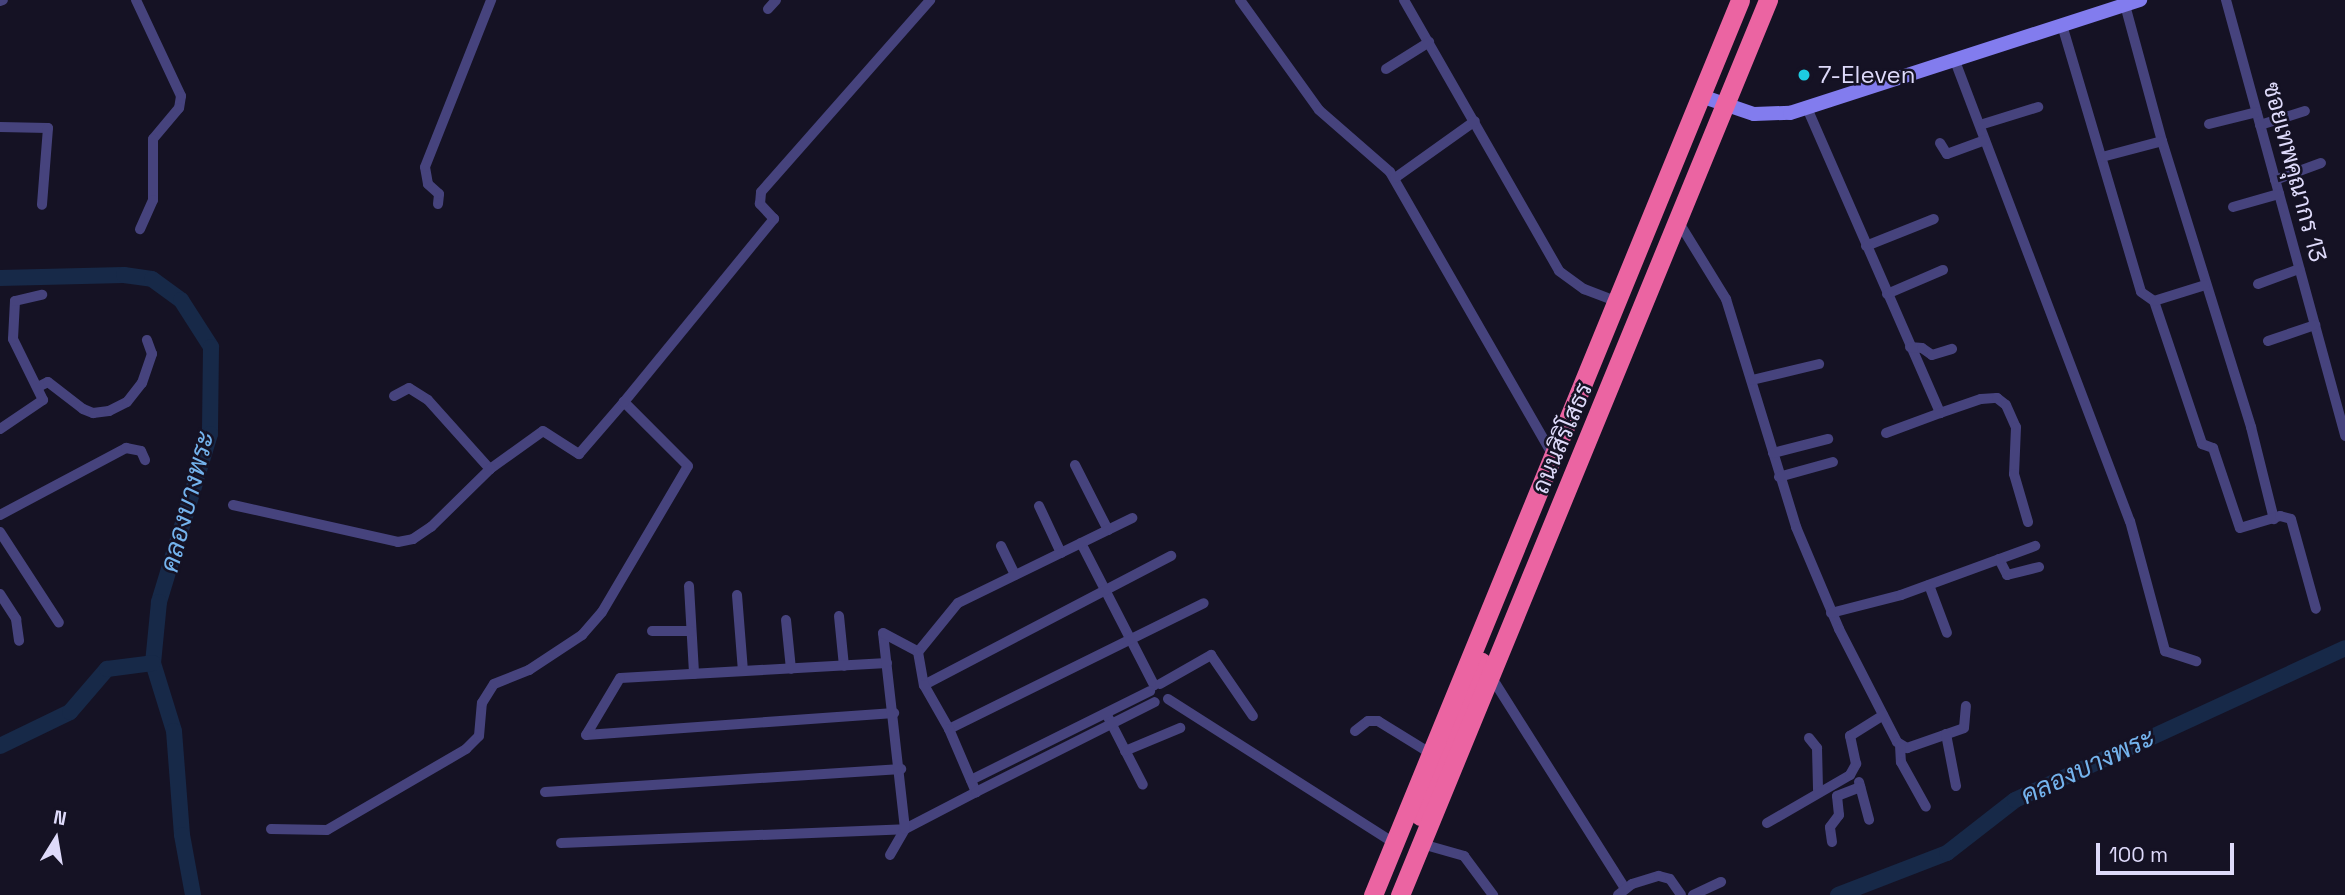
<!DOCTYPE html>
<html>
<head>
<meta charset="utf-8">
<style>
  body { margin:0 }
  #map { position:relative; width:2345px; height:895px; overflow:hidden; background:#151224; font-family:"Space Grotesk",Sarabun,sans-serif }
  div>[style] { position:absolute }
  .river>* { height:16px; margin:-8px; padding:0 8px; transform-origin:8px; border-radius:8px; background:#172948 }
  .street>* { height:10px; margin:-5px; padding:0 5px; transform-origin:5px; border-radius:5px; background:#46437d }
  .secondary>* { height:14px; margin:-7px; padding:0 7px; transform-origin:7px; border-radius:7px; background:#827cee }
  .highway>* { height:19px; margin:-9.5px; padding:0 9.5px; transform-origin:9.5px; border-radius:9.5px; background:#eb64a2 }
  .dots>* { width:19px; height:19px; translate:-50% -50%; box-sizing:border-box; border:4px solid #151224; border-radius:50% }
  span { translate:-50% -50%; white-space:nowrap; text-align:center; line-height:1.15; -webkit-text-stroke:5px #151224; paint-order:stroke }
  .poi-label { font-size:24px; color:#dedafa }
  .left { translate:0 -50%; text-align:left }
  .street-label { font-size:24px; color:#dedafa }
  .water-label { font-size:26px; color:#74b3ed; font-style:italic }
  .north { position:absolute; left:21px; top:804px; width:70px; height:70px; -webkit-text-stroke:5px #151224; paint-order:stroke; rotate:11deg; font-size:19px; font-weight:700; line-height:28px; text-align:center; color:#dedafa }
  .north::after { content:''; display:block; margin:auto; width:24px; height:32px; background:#dedafa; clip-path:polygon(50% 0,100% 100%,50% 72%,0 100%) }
  .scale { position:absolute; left:2096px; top:843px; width:138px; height:32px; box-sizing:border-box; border:4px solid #dedafa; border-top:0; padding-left:9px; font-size:21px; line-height:24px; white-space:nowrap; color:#dedafa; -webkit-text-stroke:5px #151224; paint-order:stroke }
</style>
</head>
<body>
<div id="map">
  <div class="river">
    <div style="left:0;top:278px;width:124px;rotate:-1.4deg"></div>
    <div style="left:124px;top:275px;width:28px;rotate:8deg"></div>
    <div style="left:152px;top:279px;width:36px;rotate:36deg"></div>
    <div style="left:181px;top:300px;width:56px;rotate:57.4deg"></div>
    <div style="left:211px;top:347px;width:87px;rotate:90.7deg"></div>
    <div style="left:210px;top:434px;width:176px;rotate:106.9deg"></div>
    <div style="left:159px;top:602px;width:61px;rotate:95.6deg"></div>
    <div style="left:153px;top:663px;width:71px;rotate:72.8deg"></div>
    <div style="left:174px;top:731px;width:104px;rotate:85.6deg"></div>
    <div style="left:182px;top:835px;width:61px;rotate:79.6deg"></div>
    <div style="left:0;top:746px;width:78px;rotate:-25.9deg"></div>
    <div style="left:70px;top:712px;width:57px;rotate:-49.3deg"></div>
    <div style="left:107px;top:669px;width:46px;rotate:-7.4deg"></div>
    <div style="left:1838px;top:895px;width:117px;rotate:-21.1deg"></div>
    <div style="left:1947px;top:853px;width:86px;rotate:-37.9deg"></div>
    <div style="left:2015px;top:800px;width:363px;rotate:-24.7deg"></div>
  </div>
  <div class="street">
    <div style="left:136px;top:0;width:106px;rotate:64.9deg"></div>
    <div style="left:181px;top:96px;width:12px;rotate:99deg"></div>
    <div style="left:179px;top:108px;width:40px;rotate:130deg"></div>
    <div style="left:153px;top:139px;width:61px;rotate:90deg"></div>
    <div style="left:153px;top:200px;width:32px;rotate:114deg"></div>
    <div style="left:1240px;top:0;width:135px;rotate:54.3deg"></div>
    <div style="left:1319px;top:110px;width:94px;rotate:41.1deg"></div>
    <div style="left:1390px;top:172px;width:327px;rotate:60.1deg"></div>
    <div style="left:1404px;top:0;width:312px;rotate:60.2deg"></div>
    <div style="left:1559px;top:271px;width:31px;rotate:36deg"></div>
    <div style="left:1584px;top:289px;width:34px;rotate:21deg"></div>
    <div style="left:2226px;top:0;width:452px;rotate:74.7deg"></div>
    <div style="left:0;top:1px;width:3px;rotate:-18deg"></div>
    <div style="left:2125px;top:5px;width:141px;rotate:74.8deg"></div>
    <div style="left:2162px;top:141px;width:300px;rotate:72.7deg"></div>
    <div style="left:2251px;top:427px;width:95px;rotate:76deg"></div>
    <div style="left:768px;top:9px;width:12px;rotate:-48deg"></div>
    <div style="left:2062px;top:25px;width:278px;rotate:73.5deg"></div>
    <div style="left:2141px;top:292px;width:16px;rotate:35deg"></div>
    <div style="left:2154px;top:301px;width:151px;rotate:71.4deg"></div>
    <div style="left:2202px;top:444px;width:12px;rotate:20deg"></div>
    <div style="left:2213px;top:448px;width:84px;rotate:71.4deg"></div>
    <div style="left:2240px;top:528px;width:42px;rotate:-16.7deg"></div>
    <div style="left:2280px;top:516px;width:11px;rotate:15deg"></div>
    <div style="left:2291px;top:519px;width:93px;rotate:74.5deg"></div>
    <div style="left:1955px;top:61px;width:492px;rotate:69.2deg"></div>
    <div style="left:2130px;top:521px;width:135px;rotate:74.9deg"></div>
    <div style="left:2165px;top:651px;width:33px;rotate:18deg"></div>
    <div style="left:1386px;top:69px;width:51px;rotate:-32.1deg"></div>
    <div style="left:1807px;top:108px;width:333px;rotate:66.4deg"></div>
    <div style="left:1940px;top:413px;width:43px;rotate:-18.9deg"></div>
    <div style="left:1981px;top:399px;width:16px;rotate:-4deg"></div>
    <div style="left:1997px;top:398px;width:11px;rotate:38deg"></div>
    <div style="left:2006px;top:405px;width:24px;rotate:66deg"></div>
    <div style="left:2016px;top:427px;width:47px;rotate:92.4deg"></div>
    <div style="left:2014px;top:474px;width:50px;rotate:73.7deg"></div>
    <div style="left:2209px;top:124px;width:49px;rotate:-14deg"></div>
    <div style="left:1980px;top:125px;width:61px;rotate:-17.2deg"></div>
    <div style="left:2260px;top:125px;width:47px;rotate:-17.3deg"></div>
    <div style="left:0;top:127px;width:48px;rotate:1.2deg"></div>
    <div style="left:48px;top:128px;width:77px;rotate:94.5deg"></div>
    <div style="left:1940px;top:143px;width:13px;rotate:58deg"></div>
    <div style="left:1947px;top:154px;width:40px;rotate:-20.2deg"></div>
    <div style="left:2102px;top:157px;width:62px;rotate:-14.9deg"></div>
    <div style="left:1395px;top:178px;width:98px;rotate:-35.5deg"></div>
    <div style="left:2275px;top:180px;width:49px;rotate:-20.3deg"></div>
    <div style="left:438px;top:204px;width:10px;rotate:-84deg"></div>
    <div style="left:439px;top:194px;width:15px;rotate:-138deg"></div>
    <div style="left:428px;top:184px;width:17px;rotate:-100deg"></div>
    <div style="left:425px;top:167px;width:180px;rotate:-68.4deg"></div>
    <div style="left:2233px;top:207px;width:48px;rotate:-15.8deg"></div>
    <div style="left:1678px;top:221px;width:92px;rotate:58.4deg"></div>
    <div style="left:1726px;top:299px;width:239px;rotate:72.9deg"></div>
    <div style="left:1796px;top:527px;width:111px;rotate:67.1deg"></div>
    <div style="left:1839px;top:629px;width:127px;rotate:62.8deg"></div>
    <div style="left:1897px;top:742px;width:12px;rotate:31deg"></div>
    <div style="left:1907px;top:748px;width:60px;rotate:-19.3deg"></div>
    <div style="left:1964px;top:728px;width:22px;rotate:-85deg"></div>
    <div style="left:1866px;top:246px;width:73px;rotate:-21.7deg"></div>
    <div style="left:2258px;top:284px;width:44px;rotate:-20.1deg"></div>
    <div style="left:1887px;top:294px;width:61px;rotate:-23.2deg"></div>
    <div style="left:2154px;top:301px;width:53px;rotate:-17.4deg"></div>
    <div style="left:2268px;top:341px;width:50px;rotate:-18.8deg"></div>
    <div style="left:1910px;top:347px;width:12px;rotate:5deg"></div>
    <div style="left:1922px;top:348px;width:12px;rotate:35deg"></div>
    <div style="left:1932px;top:355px;width:21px;rotate:-17deg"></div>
    <div style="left:1752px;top:380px;width:69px;rotate:-13.4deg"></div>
    <div style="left:38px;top:387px;width:11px;rotate:-27deg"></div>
    <div style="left:48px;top:382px;width:44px;rotate:37.6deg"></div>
    <div style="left:83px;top:409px;width:11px;rotate:22deg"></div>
    <div style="left:93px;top:413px;width:16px;rotate:-7deg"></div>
    <div style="left:109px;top:411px;width:20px;rotate:-27deg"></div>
    <div style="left:127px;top:402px;width:24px;rotate:-52deg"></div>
    <div style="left:142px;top:383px;width:31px;rotate:-71deg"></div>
    <div style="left:152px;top:354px;width:15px;rotate:-110deg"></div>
    <div style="left:394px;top:396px;width:17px;rotate:-28deg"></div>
    <div style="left:409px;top:388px;width:22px;rotate:32deg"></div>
    <div style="left:428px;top:400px;width:93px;rotate:48.1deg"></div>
    <div style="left:490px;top:469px;width:65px;rotate:-35.6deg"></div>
    <div style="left:543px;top:431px;width:43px;rotate:32.6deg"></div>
    <div style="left:579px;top:454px;width:69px;rotate:-49.1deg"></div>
    <div style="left:0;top:429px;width:52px;rotate:-34deg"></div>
    <div style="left:43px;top:400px;width:68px;rotate:-116.2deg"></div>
    <div style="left:13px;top:339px;width:38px;rotate:-87deg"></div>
    <div style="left:15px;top:301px;width:28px;rotate:-13deg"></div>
    <div style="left:1886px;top:433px;width:58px;rotate:-20.3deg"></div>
    <div style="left:1773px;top:453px;width:57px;rotate:-14.3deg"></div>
    <div style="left:1075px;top:465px;width:73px;rotate:63.1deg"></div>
    <div style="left:1779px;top:477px;width:56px;rotate:-15.5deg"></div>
    <div style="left:233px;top:505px;width:169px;rotate:12.6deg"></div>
    <div style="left:398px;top:542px;width:15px;rotate:-11deg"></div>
    <div style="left:413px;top:539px;width:22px;rotate:-34deg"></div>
    <div style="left:431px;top:527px;width:83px;rotate:-44.5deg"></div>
    <div style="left:1039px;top:506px;width:52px;rotate:64.9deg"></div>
    <div style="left:0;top:515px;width:143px;rotate:-28deg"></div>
    <div style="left:126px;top:448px;width:15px;rotate:11deg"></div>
    <div style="left:141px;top:451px;width:10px;rotate:66deg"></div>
    <div style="left:0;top:532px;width:108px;rotate:57deg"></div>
    <div style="left:1081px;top:543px;width:160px;rotate:62.8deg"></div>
    <div style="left:1001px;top:546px;width:32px;rotate:64deg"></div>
    <div style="left:1999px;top:559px;width:18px;rotate:63deg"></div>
    <div style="left:2007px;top:575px;width:33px;rotate:-14deg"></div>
    <div style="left:1929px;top:585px;width:51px;rotate:69.4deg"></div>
    <div style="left:689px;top:586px;width:88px;rotate:86.7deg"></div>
    <div style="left:0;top:594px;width:30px;rotate:57deg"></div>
    <div style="left:16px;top:619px;width:22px;rotate:82deg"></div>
    <div style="left:737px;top:595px;width:76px;rotate:85.5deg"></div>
    <div style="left:1831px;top:613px;width:72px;rotate:-14.4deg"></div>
    <div style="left:1901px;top:595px;width:143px;rotate:-20.1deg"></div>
    <div style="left:839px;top:616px;width:50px;rotate:84.3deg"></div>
    <div style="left:786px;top:620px;width:49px;rotate:84.2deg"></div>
    <div style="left:652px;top:631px;width:39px"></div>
    <div style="left:918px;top:652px;width:63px;rotate:-50.8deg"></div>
    <div style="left:958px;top:603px;width:194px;rotate:-26deg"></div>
    <div style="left:887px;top:663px;width:267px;rotate:176.8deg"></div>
    <div style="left:620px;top:678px;width:66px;rotate:120.8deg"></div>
    <div style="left:586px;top:735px;width:309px;rotate:-4.1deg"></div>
    <div style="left:1492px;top:678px;width:249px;rotate:57.7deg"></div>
    <div style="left:1160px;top:684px;width:59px;rotate:-29.6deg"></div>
    <div style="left:1211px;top:655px;width:74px;rotate:55.5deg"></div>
    <div style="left:924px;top:685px;width:279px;rotate:-27.6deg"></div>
    <div style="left:1168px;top:699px;width:268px;rotate:32.5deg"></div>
    <div style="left:1108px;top:717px;width:76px;rotate:62.8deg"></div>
    <div style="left:949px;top:729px;width:284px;rotate:-26.3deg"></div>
    <div style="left:1355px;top:731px;width:16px;rotate:-38deg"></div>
    <div style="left:1368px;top:721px;width:10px"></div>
    <div style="left:1378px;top:721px;width:61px;rotate:31.6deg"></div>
    <div style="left:1946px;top:734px;width:53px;rotate:79.1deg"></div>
    <div style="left:1809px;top:738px;width:13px;rotate:51deg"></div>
    <div style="left:1817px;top:748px;width:42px;rotate:88.6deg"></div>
    <div style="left:1900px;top:745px;width:17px;rotate:87deg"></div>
    <div style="left:1901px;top:762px;width:51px;rotate:60.9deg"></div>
    <div style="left:1125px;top:751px;width:60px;rotate:-22.7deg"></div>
    <div style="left:971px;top:780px;width:200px;rotate:-26.4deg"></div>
    <div style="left:1859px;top:782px;width:39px;rotate:75deg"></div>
    <div style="left:545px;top:792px;width:357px;rotate:-3.7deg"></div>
    <div style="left:1767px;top:823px;width:96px;rotate:-30deg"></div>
    <div style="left:1850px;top:775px;width:13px;rotate:-61deg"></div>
    <div style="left:1856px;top:764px;width:29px;rotate:-102deg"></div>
    <div style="left:1850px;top:736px;width:39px;rotate:-32deg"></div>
    <div style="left:271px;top:829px;width:56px;rotate:1deg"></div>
    <div style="left:327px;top:830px;width:161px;rotate:-30.2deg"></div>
    <div style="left:466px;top:749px;width:18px;rotate:-45deg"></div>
    <div style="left:479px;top:736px;width:33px;rotate:-85deg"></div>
    <div style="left:482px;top:703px;width:22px;rotate:-58deg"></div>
    <div style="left:494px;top:684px;width:38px;rotate:-22deg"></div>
    <div style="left:529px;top:670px;width:64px;rotate:-33.4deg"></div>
    <div style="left:582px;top:635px;width:30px;rotate:-49deg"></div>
    <div style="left:602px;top:612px;width:169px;rotate:-59.5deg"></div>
    <div style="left:688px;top:466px;width:91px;rotate:-135deg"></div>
    <div style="left:624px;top:402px;width:237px;rotate:-50.7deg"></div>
    <div style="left:774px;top:219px;width:21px;rotate:-133deg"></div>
    <div style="left:760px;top:204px;width:12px;rotate:-85deg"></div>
    <div style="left:761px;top:192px;width:256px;rotate:-48.6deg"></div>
    <div style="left:1832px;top:842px;width:15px;rotate:-98deg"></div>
    <div style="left:1830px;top:827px;width:15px;rotate:-53deg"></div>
    <div style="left:1839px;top:815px;width:19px;rotate:-96deg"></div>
    <div style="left:1837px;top:796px;width:25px;rotate:-21deg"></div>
    <div style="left:561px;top:843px;width:344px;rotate:-2.3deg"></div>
    <div style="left:905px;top:829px;width:80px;rotate:-27.5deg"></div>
    <div style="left:1422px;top:844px;width:44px;rotate:15.9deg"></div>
    <div style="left:1464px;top:856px;width:49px;rotate:53.4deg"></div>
    <div style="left:890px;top:855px;width:30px;rotate:-60deg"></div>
    <div style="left:905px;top:829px;width:197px;rotate:-96.4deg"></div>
    <div style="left:883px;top:633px;width:40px;rotate:28deg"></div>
    <div style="left:918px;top:652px;width:34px;rotate:80deg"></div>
    <div style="left:924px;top:685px;width:51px;rotate:60.4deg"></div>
    <div style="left:949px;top:729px;width:69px;rotate:66.8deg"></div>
    <div style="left:976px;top:792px;width:200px;rotate:-26.7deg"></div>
    <div style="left:1618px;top:895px;width:18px;rotate:-38deg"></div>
    <div style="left:1632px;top:884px;width:28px;rotate:-17deg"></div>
    <div style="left:1659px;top:876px;width:11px;rotate:15deg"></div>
    <div style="left:1670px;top:879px;width:19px;rotate:55deg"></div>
    <div style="left:1693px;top:895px;width:31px;rotate:-25deg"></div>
  </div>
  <div class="secondary">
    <div style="left:1701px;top:96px;width:56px;rotate:18.8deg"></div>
    <div style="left:1754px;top:114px;width:36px;rotate:-2deg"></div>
    <div style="left:1790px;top:113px;width:368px;rotate:-17.9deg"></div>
  </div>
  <div class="highway">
    <div style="left:1420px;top:816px;width:166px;rotate:-68.4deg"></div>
    <div style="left:1373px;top:895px;width:967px;rotate:-67.7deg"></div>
    <div style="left:1400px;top:895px;width:968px;rotate:-67.65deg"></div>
  </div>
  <div class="dots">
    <div style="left:1804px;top:75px;background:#1dcbe2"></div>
  </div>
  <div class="poi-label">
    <span class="left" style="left:1818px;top:75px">7-Eleven</span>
  </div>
  <div class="street-label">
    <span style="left:2295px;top:172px;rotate:75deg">ซอยเทพคุณากร 13</span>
    <span style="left:1562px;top:438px;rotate:-67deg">ถนนสิริโสธร</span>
  </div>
  <div class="water-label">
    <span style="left:188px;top:502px;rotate:-75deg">คลองบางพระ</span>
    <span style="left:2088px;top:767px;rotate:-25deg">คลองบางพระ</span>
  </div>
  <div class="north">N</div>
  <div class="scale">100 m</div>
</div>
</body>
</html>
